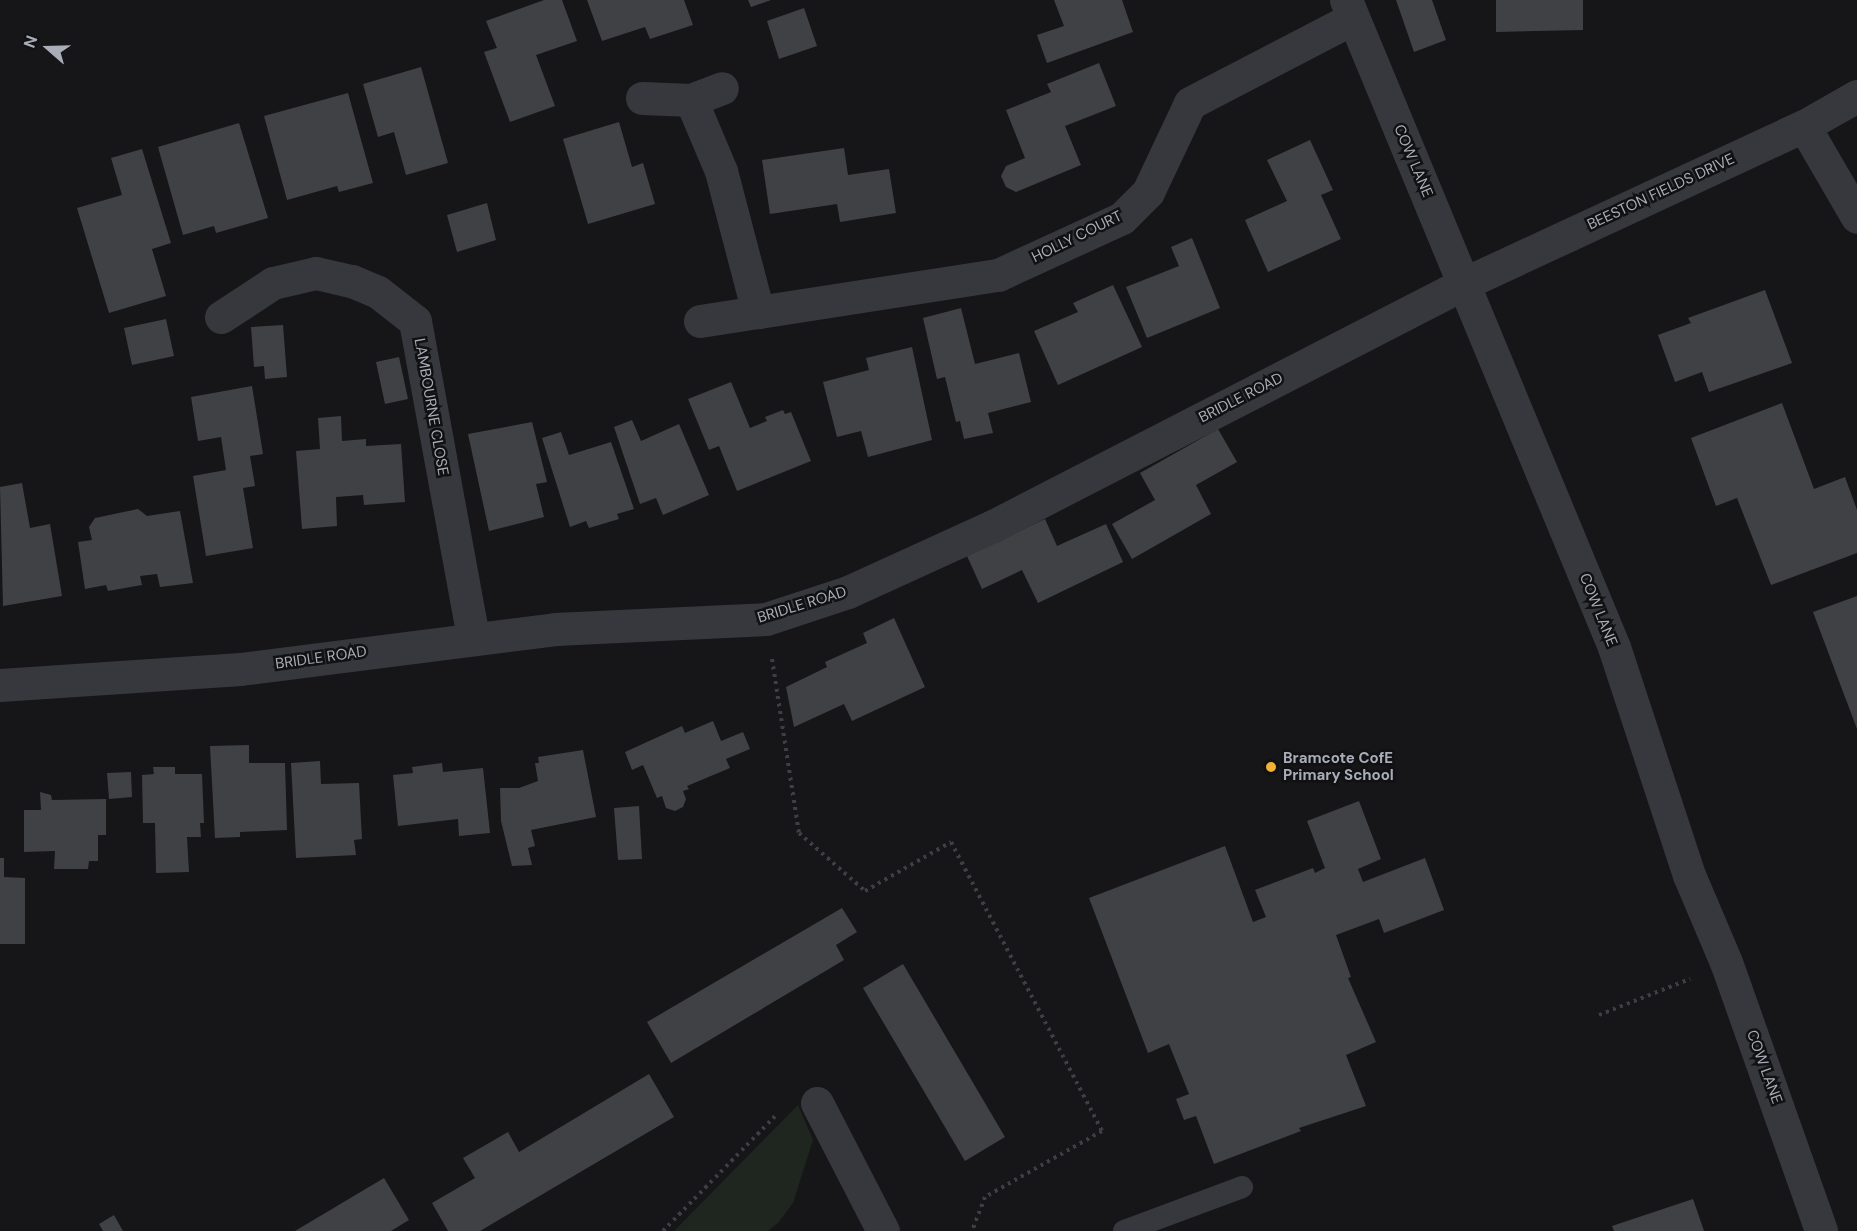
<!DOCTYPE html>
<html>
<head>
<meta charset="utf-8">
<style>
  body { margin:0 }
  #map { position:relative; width:1857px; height:1231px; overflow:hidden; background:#161618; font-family:"DM Sans",sans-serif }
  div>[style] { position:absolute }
  .green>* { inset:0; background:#1e261f }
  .building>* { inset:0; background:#404145 }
  .path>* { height:4px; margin-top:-2px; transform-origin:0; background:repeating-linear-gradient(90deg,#3d3f44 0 3px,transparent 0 7.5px) }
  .service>* { height:22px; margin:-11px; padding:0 11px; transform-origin:11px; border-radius:11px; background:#37383d }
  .minor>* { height:33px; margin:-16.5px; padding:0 16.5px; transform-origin:16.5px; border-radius:16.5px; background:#37383d }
  .dots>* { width:16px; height:16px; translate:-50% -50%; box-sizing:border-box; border:3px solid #111113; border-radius:50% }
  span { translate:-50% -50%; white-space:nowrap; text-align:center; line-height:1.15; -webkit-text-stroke:5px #111113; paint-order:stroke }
  .street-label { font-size:15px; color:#a8adb8 }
  .poi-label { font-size:15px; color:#a8adb8; font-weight:700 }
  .left { translate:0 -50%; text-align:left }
  .north { position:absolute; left:18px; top:18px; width:60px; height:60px; -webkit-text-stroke:4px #111113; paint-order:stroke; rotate:290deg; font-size:16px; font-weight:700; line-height:24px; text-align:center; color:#a8adb8 }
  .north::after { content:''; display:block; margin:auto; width:21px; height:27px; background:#a8adb8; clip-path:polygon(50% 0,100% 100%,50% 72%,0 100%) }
</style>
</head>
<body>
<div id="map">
  <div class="green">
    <div style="clip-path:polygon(798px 1105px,813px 1140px,793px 1203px,778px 1223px,768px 1231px,674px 1231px)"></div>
  </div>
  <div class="building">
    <div style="clip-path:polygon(544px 0,562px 0,577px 41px,536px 55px,555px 106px,510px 122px,484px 52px,497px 48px,486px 21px)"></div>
    <div style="clip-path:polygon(587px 0,684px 0,693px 25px,650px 39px,645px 27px,602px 41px)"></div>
    <div style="clip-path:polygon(748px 0,771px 0,751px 7px)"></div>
    <div style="clip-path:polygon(1054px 0,1122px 0,1133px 32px,1047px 63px,1037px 35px,1064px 26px)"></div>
    <div style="clip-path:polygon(1396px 0,1432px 0,1446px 40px,1414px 52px)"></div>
    <div style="clip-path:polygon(1496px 0,1583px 0,1583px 30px,1496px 32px)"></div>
    <div style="clip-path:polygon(804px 8px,817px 46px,779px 59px,767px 21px)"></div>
    <div style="clip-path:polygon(1099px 63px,1116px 106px,1065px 126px,1081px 165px,1016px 192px,1006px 187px,1001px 176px,1006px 166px,1025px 158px,1006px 110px,1051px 92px,1047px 84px)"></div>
    <div style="clip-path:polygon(421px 67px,448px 163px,406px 175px,394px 132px,378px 137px,363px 84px)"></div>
    <div style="clip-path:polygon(348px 93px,373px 183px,339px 192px,337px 186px,287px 200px,264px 116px)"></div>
    <div style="clip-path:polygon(619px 122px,632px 167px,643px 163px,655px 204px,588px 224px,563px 139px)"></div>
    <div style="clip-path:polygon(239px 123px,268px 218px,216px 233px,214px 226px,183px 235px,158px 147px)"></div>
    <div style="clip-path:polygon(1310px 140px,1333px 190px,1321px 195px,1341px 239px,1268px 272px,1245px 220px,1287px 201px,1267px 160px)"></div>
    <div style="clip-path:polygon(844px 148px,848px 175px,889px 169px,896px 213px,840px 222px,837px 204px,770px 214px,762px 160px)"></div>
    <div style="clip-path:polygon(142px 149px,171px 243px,152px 249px,166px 296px,109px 313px,77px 208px,122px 195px,111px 158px)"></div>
    <div style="clip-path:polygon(487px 203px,496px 240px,457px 252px,447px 215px)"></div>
    <div style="clip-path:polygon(1192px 238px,1220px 308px,1147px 338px,1126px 287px,1179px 266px,1171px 247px)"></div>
    <div style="clip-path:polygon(1113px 285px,1142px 347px,1058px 385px,1034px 331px,1078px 312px,1073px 303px)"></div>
    <div style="clip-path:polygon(1765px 290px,1792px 363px,1709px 392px,1702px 372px,1675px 382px,1658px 335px,1691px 323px,1688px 318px)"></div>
    <div style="clip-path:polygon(961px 308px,975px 364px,1019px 353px,1031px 402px,988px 413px,993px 433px,964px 439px,960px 421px,956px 422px,945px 377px,937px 379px,923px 318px)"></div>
    <div style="clip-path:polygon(166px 319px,174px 356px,132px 365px,124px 328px)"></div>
    <div style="clip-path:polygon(283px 325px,287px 377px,265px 379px,264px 366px,254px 367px,251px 327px)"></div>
    <div style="clip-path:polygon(912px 347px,932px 440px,868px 457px,861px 431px,837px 437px,823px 382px,869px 370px,866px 358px)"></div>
    <div style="clip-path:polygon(399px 357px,408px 399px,385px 404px,376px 362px)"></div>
    <div style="clip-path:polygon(731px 382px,750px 428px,767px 421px,765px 417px,783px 410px,785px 414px,791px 412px,811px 461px,737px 491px,719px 446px,709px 450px,688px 399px)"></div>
    <div style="clip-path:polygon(252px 386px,263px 454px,250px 456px,255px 486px,243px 488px,253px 548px,206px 556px,193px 476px,226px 470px,221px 437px,198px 441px,191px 397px)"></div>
    <div style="clip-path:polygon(1782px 403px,1814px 489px,1845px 477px,1857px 510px,1857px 553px,1771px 585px,1737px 498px,1716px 506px,1691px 438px)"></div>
    <div style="clip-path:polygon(341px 416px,342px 441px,366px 439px,366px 446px,401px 444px,405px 502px,364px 505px,363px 495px,336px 497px,337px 526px,302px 529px,296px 451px,320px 449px,318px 418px)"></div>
    <div style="clip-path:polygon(632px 420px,641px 441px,679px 424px,709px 495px,663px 515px,656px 498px,640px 504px,614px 427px)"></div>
    <div style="clip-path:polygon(532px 422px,547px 482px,536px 484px,544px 517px,489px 531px,468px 434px)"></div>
    <div style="clip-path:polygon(1218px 429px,1237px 462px,1196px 485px,1211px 514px,1132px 559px,1112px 524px,1155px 500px,1140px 473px)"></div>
    <div style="clip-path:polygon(561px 432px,569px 455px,611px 442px,634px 509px,617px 514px,619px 519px,589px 528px,586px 521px,570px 527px,542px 438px)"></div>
    <div style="clip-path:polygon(22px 483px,30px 528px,50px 524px,62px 596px,3px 606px,0 487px)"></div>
    <div style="clip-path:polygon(138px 509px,147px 516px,180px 511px,193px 583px,160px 587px,157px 574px,140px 576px,142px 585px,108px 591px,106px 585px,85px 589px,78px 542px,92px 540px,89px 527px,95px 518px)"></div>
    <div style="clip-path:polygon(1045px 519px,1057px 546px,1106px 524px,1123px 562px,1038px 603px,1022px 570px,982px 589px,967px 556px)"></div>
    <div style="clip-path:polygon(1857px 596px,1857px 729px,1813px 612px)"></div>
    <div style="clip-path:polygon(894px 618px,925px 687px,852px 721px,844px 704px,794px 727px,786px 687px,827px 667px,825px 662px,867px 643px,863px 633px)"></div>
    <div style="clip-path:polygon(713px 721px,721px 741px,743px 732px,750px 749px,726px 759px,730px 768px,687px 786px,689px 789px,683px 791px,686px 799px,683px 807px,675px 811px,666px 808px,662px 796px,657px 798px,643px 765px,632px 770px,625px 752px,682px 726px,685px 733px)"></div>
    <div style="clip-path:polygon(249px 745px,249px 763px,285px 763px,287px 830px,240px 832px,240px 837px,215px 838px,210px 746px)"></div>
    <div style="clip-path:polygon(583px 750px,596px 817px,531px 830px,535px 846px,528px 848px,532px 865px,512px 866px,501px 821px,500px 788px,519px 788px,538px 781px,535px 763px,539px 763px,538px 757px)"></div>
    <div style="clip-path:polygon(320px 761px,321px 784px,359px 783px,362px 839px,354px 840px,356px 855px,296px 858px,291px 763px)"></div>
    <div style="clip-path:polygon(442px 763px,443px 772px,483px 768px,490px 833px,459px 836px,458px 819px,398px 826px,393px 775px,413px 773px,412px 767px)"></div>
    <div style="clip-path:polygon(153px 767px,175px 767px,175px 774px,202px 774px,204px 823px,200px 823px,201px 837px,187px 837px,189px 872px,156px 873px,155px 823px,143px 823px,142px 775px,154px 774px)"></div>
    <div style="clip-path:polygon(131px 772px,132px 797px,109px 799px,107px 773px)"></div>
    <div style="clip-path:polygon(40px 792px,51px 795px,52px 800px,106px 799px,106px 835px,98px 835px,98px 861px,89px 861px,88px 869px,54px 869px,55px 851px,24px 852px,24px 810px,41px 810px)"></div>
    <div style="clip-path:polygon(1359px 801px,1381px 859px,1358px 869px,1363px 882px,1425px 858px,1444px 910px,1384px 933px,1379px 919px,1336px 935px,1351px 977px,1348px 978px,1376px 1042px,1346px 1055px,1366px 1106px,1299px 1128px,1301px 1131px,1214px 1164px,1196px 1116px,1184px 1120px,1176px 1099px,1189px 1094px,1169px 1044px,1148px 1053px,1089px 898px,1225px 846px,1253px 922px,1266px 917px,1255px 890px,1313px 868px,1315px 873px,1325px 868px,1307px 821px)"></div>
    <div style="clip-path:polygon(639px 806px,642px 859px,618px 860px,614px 808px)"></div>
    <div style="clip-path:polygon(0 858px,4px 858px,4px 877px,25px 878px,25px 944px,0 944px)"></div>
    <div style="clip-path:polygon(842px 908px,857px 932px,836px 945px,844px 960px,671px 1063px,647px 1022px)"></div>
    <div style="clip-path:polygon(903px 964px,1005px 1137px,965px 1161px,863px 988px)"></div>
    <div style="clip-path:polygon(649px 1074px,674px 1117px,480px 1231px,448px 1231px,432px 1203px,475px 1178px,463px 1158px,508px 1132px,519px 1152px)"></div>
    <div style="clip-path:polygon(384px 1178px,409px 1220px,391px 1231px,295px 1231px)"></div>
    <div style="clip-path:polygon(1693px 1199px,1704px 1231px,1614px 1231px,1612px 1226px)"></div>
    <div style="clip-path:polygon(114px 1215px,123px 1231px,103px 1231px,99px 1224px)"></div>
  </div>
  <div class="path">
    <div style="left:772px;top:659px;width:176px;rotate:81.2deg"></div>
    <div style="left:799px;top:833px;width:88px;rotate:41.3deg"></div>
    <div style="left:865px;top:891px;width:99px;rotate:-29.7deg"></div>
    <div style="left:951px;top:842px;width:326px;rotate:62.4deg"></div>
    <div style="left:1102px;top:1131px;width:134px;rotate:150.6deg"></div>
    <div style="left:985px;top:1197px;width:36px;rotate:111deg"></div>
    <div style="left:1599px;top:1015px;width:98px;rotate:-21.6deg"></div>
    <div style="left:663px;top:1231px;width:165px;rotate:-45.7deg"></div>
  </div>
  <div class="service">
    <div style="left:1124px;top:1231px;width:126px;rotate:-20.4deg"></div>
  </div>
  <div class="minor">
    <div style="left:1346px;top:0;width:700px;rotate:67.5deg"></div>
    <div style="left:1614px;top:647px;width:240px;rotate:71.8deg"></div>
    <div style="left:1689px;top:875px;width:95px;rotate:67deg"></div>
    <div style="left:1726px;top:962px;width:285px;rotate:70.5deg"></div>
    <div style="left:642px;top:98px;width:49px;rotate:2.3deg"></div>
    <div style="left:691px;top:100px;width:33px;rotate:-21deg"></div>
    <div style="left:691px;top:100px;width:77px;rotate:67.1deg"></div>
    <div style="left:721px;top:171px;width:146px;rotate:75.3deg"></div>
    <div style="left:1804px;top:126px;width:105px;rotate:59.8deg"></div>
    <div style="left:221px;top:317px;width:62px;rotate:-33.2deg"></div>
    <div style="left:273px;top:283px;width:44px;rotate:-13.1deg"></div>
    <div style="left:316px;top:273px;width:37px;rotate:13deg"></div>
    <div style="left:352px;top:281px;width:28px;rotate:23deg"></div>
    <div style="left:378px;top:292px;width:47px;rotate:38.1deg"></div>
    <div style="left:415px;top:321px;width:321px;rotate:79.6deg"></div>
    <div style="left:700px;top:321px;width:302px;rotate:-8.8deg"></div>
    <div style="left:998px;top:275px;width:136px;rotate:-24.7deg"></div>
    <div style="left:1122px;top:218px;width:37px;rotate:-45deg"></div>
    <div style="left:1148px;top:192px;width:98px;rotate:-64.7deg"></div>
    <div style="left:1190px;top:103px;width:184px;rotate:-27.5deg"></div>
    <div style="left:0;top:685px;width:241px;rotate:-3.8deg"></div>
    <div style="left:240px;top:669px;width:318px;rotate:-7.2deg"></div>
    <div style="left:555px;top:629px;width:211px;rotate:-2.7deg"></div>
    <div style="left:766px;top:619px;width:86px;rotate:-18.2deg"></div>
    <div style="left:848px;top:592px;width:159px;rotate:-24.5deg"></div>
    <div style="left:993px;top:526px;width:529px;rotate:-27.24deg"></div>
    <div style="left:1463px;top:284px;width:376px;rotate:-24.9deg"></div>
    <div style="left:1804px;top:126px;width:61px;rotate:-29.5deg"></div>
    <div style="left:817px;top:1103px;width:144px;rotate:62.7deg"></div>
  </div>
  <div class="dots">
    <div style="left:1271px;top:767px;background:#f2b134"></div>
  </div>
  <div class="street-label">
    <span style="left:1413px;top:161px;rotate:67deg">COW LANE</span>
    <span style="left:1661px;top:192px;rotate:-25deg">BEESTON FIELDS DRIVE</span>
    <span style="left:1077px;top:237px;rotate:-26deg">HOLLY COURT</span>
    <span style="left:1241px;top:398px;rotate:-27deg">BRIDLE ROAD</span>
    <span style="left:431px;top:407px;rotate:80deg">LAMBOURNE CLOSE</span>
    <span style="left:802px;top:605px;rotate:-17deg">BRIDLE ROAD</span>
    <span style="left:1598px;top:610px;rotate:68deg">COW LANE</span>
    <span style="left:321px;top:658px;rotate:-8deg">BRIDLE ROAD</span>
    <span style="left:1764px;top:1067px;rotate:70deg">COW LANE</span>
  </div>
  <div class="poi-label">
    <span class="left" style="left:1283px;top:767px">Bramcote CofE<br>Primary School</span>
  </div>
  <div class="north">N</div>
</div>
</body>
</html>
